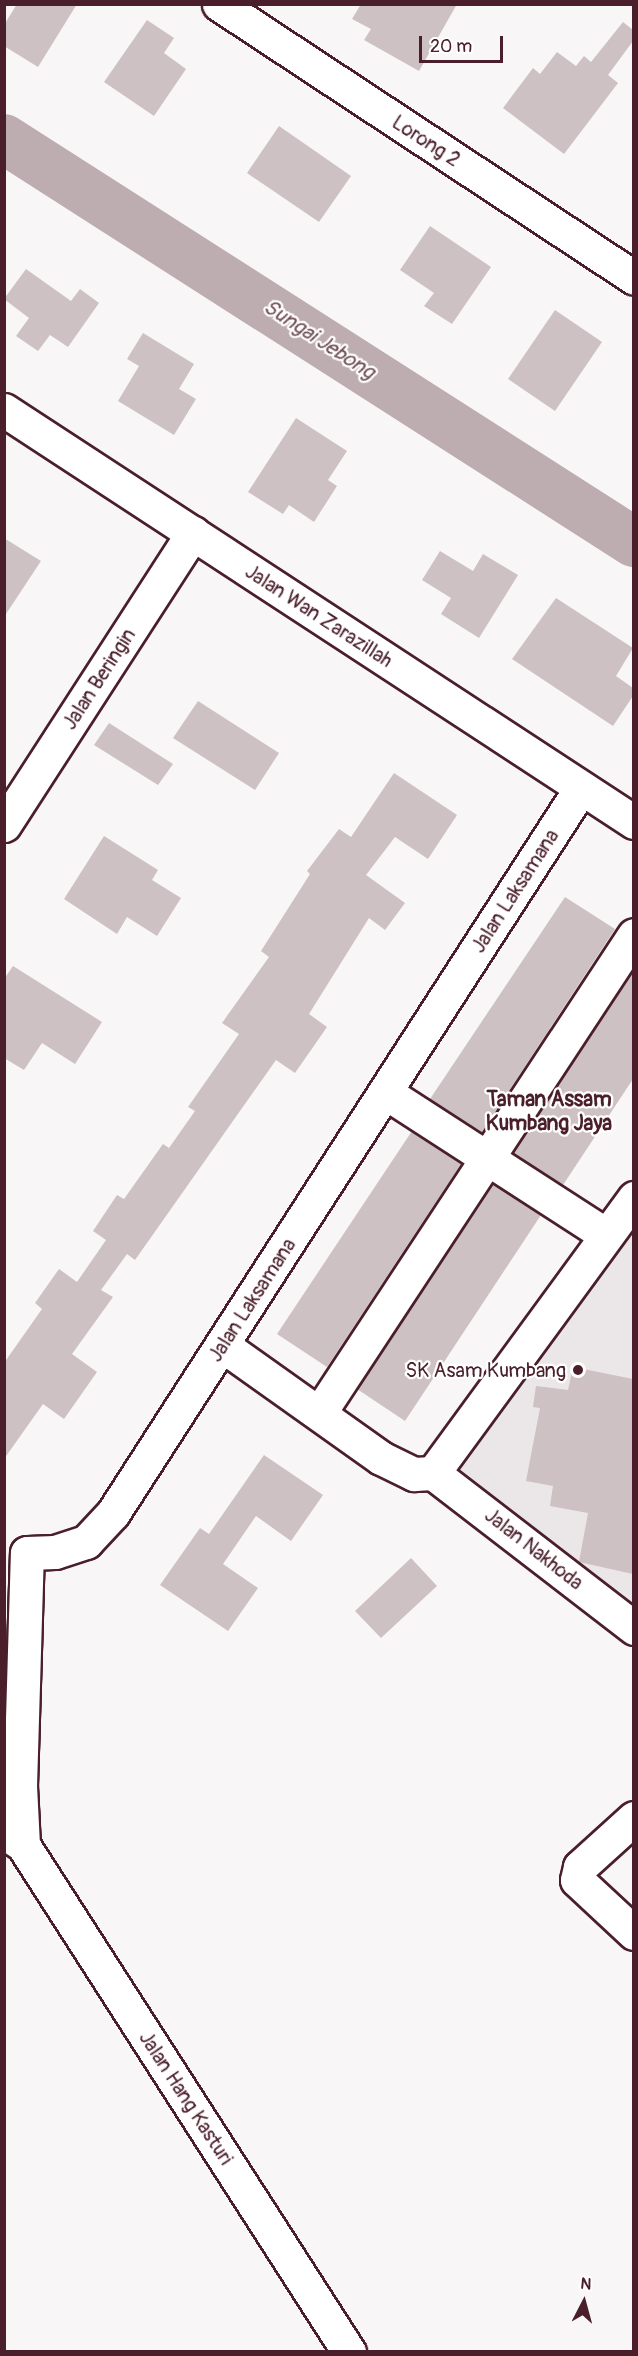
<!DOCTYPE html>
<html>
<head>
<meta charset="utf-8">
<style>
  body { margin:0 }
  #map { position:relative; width:638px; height:2356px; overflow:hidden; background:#f8f6f7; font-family:Pangolin,sans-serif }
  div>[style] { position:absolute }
  .built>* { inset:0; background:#ebe6e8 }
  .river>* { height:50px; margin:-25px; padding:0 25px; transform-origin:25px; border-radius:25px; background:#bdadb0 }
  .building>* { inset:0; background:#cdc1c4 }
  .roads { filter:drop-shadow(2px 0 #4a1f2b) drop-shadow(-2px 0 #4a1f2b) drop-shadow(0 2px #4a1f2b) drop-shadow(0 -2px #4a1f2b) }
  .minor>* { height:33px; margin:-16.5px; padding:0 16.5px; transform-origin:16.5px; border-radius:16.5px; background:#fff }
  .dots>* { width:16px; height:16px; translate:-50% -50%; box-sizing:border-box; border:3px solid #fff; border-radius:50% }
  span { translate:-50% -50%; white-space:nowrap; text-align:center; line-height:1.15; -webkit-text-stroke:4.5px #fff; paint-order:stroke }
  .street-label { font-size:20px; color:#4a1f2b }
  .poi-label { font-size:20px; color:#4a1f2b }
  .right { translate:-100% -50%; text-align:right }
  .water-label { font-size:21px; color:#72515a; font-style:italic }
  .neighbourhood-label { font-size:21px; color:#4a1f2b; font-weight:700 }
  .frame { position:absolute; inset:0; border:6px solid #4a1f2b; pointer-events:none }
  .north { position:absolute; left:554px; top:2272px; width:60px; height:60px; -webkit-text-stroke:4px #fff; paint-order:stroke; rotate:6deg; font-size:16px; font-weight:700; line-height:24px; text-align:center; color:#4a1f2b }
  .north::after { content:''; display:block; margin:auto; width:21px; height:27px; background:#4a1f2b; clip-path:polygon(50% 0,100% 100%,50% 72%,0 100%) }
  .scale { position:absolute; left:419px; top:36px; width:84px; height:27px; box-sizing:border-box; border:3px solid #4a1f2b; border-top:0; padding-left:8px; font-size:18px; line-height:21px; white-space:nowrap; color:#4a1f2b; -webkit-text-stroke:4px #fff; paint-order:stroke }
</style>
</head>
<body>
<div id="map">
  <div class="built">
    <div style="clip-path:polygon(633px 1226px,633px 1610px,447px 1470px)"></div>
  </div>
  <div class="river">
    <div style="left:4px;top:139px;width:748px;rotate:32.61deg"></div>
  </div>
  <div class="building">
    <div style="clip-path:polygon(17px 4px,77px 4px,38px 67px,4px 46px,4px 25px)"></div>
    <div style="clip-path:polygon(361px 4px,457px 4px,419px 71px,364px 40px,371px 29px,352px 19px)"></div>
    <div style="clip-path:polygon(147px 20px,174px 38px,164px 53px,186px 69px,154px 116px,104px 82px)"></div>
    <div style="clip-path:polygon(623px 22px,633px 30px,633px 41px,608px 75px,618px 83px,564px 154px,503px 108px,533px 68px,540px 74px,557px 52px,576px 66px,584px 56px,591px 62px)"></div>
    <div style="clip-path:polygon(279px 126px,351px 176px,319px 222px,247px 173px)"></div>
    <div style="clip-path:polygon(430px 226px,491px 267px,452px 324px,424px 306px,434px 293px,400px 270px)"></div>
    <div style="clip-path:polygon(26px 269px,71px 301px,80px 289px,99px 303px,68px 347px,50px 335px,38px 351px,16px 336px,29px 318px,4px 299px)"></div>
    <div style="clip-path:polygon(555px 310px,602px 342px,555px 411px,508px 379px)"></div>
    <div style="clip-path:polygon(143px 333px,194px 364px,179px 389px,196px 399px,174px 435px,118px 401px,139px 366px,127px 359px)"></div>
    <div style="clip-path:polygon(296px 418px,347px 451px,328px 480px,337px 486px,314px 522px,289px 505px,283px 514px,248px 492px)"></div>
    <div style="clip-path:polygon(4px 538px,41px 561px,4px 617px)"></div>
    <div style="clip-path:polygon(440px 551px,473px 571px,483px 554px,518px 575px,479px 638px,441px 614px,451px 598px,422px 580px)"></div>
    <div style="clip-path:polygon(556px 598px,633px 648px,616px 676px,633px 688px,633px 696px,613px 726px,512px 659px)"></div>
    <div style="clip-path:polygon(198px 701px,279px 753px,255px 790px,173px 738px)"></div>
    <div style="clip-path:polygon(109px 723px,173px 764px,158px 785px,94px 745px)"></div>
    <div style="clip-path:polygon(394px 773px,457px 815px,428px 859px,395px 837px,366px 875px,405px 903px,385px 930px,369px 918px,309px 1014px,327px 1027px,295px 1073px,276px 1060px,135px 1260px,127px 1254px,101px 1290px,113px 1297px,72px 1354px,97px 1372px,64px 1419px,43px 1404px,4px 1459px,4px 1363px,42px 1309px,35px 1303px,59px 1269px,77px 1282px,106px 1240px,93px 1231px,117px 1195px,124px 1199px,163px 1144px,169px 1148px,195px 1111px,188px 1107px,239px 1034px,222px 1023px,269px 957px,261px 951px,310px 874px,307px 871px,339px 829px,351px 837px)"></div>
    <div style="clip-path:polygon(104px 836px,158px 870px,152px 880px,181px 898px,157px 936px,127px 917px,117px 934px,64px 899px)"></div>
    <div style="clip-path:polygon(565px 897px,615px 929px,482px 1132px,430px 1099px)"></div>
    <div style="clip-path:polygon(13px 966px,102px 1022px,75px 1064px,42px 1043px,24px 1070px,4px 1058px,4px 979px)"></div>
    <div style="clip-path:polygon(633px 970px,633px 1079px,563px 1185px,513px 1153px)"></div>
    <div style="clip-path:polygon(412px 1131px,461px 1164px,327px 1367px,277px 1334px)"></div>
    <div style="clip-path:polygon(493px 1184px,541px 1215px,405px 1421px,357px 1389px)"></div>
    <div style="clip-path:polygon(573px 1367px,633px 1379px,633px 1574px,579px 1562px,588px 1513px,550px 1506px,553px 1486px,526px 1481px,540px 1408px,533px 1407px,536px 1386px,568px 1390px)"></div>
    <div style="clip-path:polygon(264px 1455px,323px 1495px,291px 1541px,256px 1516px,223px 1564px,258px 1588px,228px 1631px,160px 1585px,200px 1528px,209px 1534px)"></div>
    <div style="clip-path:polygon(411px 1558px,437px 1586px,381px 1638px,355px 1611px)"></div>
  </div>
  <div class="roads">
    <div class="minor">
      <div style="left:219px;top:4px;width:497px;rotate:33.4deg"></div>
      <div style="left:4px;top:410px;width:753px;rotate:33.18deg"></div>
      <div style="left:4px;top:825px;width:348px;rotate:-57.1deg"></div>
      <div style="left:385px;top:1092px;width:263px;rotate:32.9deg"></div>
      <div style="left:222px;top:1345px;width:195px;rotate:35.4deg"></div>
      <div style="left:381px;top:1458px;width:37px;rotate:26deg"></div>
      <div style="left:414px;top:1474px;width:19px;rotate:-3deg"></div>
      <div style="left:320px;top:1412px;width:571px;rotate:-56.64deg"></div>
      <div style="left:433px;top:1473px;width:341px;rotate:-53.8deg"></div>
      <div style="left:433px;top:1473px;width:254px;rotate:37.6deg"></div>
      <div style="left:4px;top:1801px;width:22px;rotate:-43deg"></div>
      <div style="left:20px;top:1786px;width:233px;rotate:-88.3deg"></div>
      <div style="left:27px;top:1553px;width:28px;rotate:-2deg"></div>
      <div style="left:55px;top:1552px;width:33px;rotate:-18deg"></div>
      <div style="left:86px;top:1542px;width:40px;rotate:-47deg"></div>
      <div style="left:113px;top:1513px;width:863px;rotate:-57.16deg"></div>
      <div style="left:634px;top:1818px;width:73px;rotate:137.8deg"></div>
      <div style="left:580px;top:1867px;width:13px;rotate:103deg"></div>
      <div style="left:577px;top:1880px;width:78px;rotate:42.9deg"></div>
      <div style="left:4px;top:1832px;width:23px;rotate:34deg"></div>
      <div style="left:23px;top:1845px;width:59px;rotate:-92.9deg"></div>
      <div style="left:23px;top:1845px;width:603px;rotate:57.26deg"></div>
    </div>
  </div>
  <div class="dots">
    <div style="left:578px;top:1370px;background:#4a1f2b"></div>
  </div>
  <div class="street-label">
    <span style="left:426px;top:141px;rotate:33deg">Lorong 2</span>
    <span style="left:319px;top:616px;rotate:33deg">Jalan Wan Zarazillah</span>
    <span style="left:99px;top:679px;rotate:-57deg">Jalan Beringin</span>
    <span style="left:515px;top:891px;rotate:-57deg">Jalan Laksamana</span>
    <span style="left:252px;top:1300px;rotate:-57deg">Jalan Laksamana</span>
    <span style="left:534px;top:1549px;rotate:38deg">Jalan Nakhoda</span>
    <span style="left:186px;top:2098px;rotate:57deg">Jalan Hang Kasturi</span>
  </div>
  <div class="poi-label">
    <span class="right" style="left:566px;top:1370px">SK Asam Kumbang</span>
  </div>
  <div class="water-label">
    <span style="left:319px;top:340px;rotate:33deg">Sungai Jebong</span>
  </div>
  <div class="neighbourhood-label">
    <span style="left:549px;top:1112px">Taman Assam<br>Kumbang Jaya</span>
  </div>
  <div class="frame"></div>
  <div class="north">N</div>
  <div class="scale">20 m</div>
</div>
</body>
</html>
